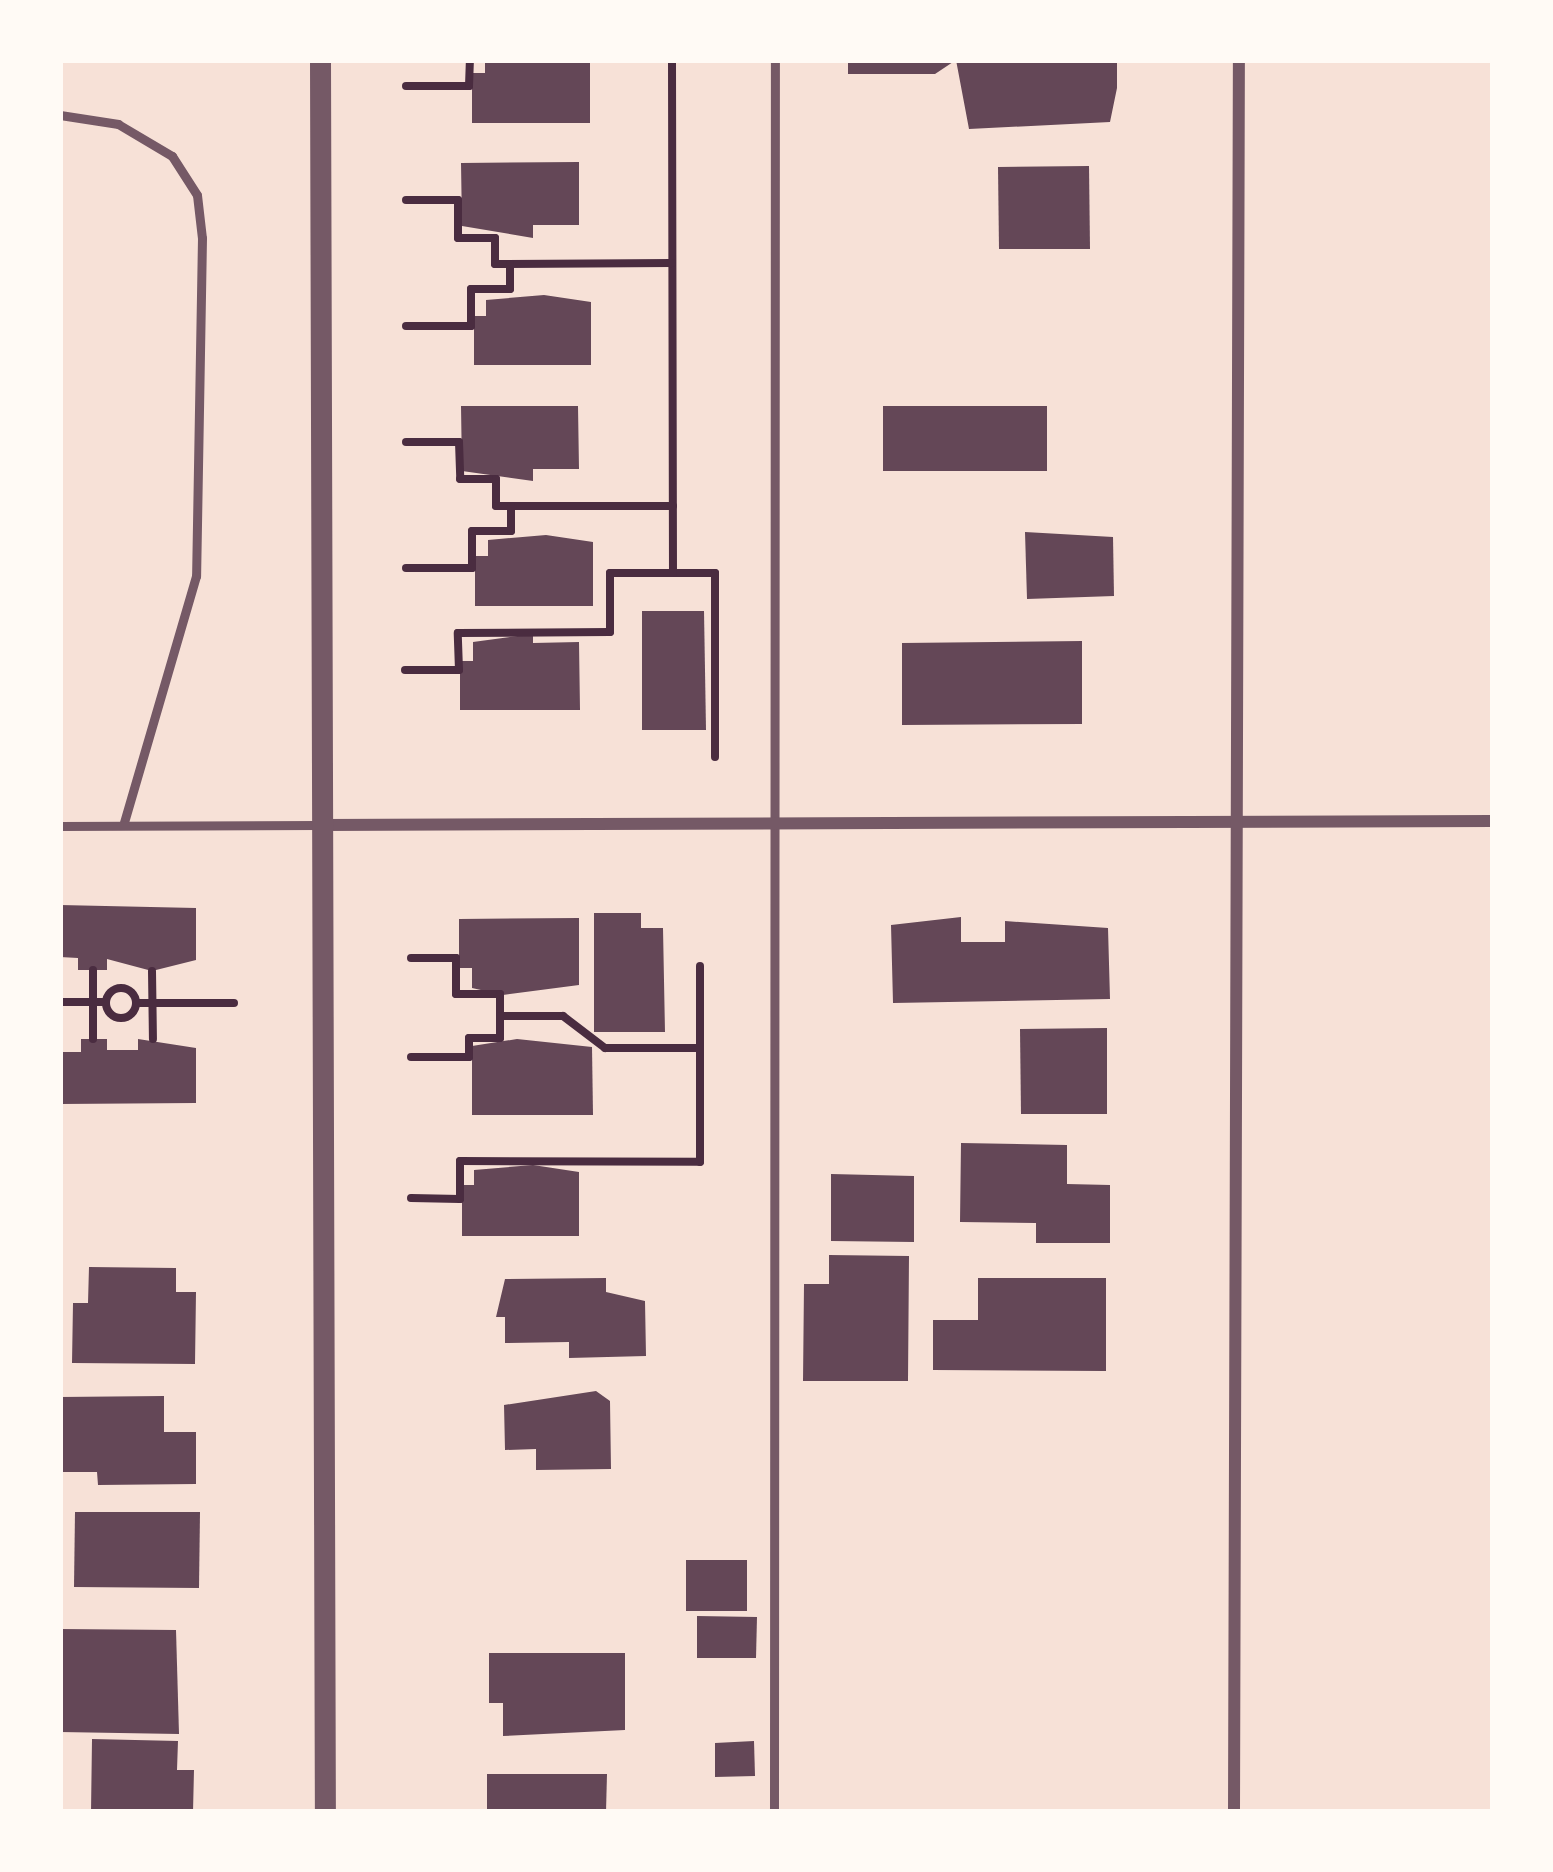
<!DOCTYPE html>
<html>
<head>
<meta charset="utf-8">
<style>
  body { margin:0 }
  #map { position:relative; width:1553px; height:1872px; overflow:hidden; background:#f7e1d7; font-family:"Titillium Web",sans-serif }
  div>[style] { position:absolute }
  .building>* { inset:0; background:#644757 }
  .path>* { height:8px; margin:-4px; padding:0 4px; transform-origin:4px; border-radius:4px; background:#4a2c40 }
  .path>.ring { margin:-4px; padding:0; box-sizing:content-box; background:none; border:8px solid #4a2c40; border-radius:50% }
  .service>* { height:9px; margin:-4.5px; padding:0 4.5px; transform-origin:4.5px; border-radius:4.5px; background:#755966 }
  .minor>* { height:12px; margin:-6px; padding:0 6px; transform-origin:6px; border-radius:6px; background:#755966 }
  .tertiary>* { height:21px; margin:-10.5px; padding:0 10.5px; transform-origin:10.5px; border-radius:10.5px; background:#755966 }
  span { translate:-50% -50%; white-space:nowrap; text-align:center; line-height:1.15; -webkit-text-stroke:12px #fffaf5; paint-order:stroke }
  .frame { position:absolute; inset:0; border:63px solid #fffaf5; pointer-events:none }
</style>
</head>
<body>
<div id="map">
  <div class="building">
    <div style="clip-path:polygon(485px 60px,590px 60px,590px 123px,472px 123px,472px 73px,485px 73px)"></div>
    <div style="clip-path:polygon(848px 60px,1117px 60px,1117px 88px,1110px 122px,969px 129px,956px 60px,935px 74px,848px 74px)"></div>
    <div style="clip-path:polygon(579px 162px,579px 225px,533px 225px,533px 238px,462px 226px,461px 163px)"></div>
    <div style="clip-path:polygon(1089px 166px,1090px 249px,999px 249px,998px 167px)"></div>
    <div style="clip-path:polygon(544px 295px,591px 302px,591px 365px,474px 365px,474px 316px,486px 316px,486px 300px)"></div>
    <div style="clip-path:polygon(461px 406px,578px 406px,579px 469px,533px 469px,533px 481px,462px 471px)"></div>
    <div style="clip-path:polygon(883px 406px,1047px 406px,1047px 471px,883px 471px)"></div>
    <div style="clip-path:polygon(1025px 532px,1113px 537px,1114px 596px,1027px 599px)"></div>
    <div style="clip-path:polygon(546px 535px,593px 542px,593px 606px,475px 606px,475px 556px,488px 556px,488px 540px)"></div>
    <div style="clip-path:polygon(642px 611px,704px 611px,706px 730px,642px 730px)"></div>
    <div style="clip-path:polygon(533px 634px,533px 643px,579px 642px,580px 710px,460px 710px,460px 661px,473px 661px,473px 642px)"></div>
    <div style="clip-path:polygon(1082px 641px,1082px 724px,902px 725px,902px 643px)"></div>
    <div style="clip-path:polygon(60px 905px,196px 908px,196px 960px,152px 971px,107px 959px,107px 970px,78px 970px,78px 958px,60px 957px)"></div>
    <div style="clip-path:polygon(594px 913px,641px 913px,641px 928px,663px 928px,665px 1032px,594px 1032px)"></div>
    <div style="clip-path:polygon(961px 917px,961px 942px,1005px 942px,1005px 921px,1108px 928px,1110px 999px,893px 1003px,891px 925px)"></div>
    <div style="clip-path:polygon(579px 918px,579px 985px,503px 995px,472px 988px,472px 968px,459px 968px,459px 919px)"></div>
    <div style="clip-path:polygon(1107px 1028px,1107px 1114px,1021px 1114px,1020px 1029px)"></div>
    <div style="clip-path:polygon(81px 1039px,107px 1039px,107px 1050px,138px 1050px,138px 1039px,196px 1048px,196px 1103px,60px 1104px,60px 1052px,81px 1052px)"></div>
    <div style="clip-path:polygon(517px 1039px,592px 1047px,593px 1115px,472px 1115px,472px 1046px)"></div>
    <div style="clip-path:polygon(961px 1143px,1067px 1145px,1067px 1184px,1110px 1185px,1110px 1243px,1036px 1243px,1036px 1223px,960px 1222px)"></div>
    <div style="clip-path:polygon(533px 1165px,579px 1172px,579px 1236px,462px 1236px,462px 1185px,474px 1185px,474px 1170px)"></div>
    <div style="clip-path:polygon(831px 1174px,914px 1176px,914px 1242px,831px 1241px)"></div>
    <div style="clip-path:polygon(829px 1255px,909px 1256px,908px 1381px,803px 1381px,804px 1284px,829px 1284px)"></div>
    <div style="clip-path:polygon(89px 1267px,176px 1268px,176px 1292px,196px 1292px,195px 1364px,72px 1363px,73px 1303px,88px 1303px)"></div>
    <div style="clip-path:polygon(606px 1278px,606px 1292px,645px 1301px,646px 1356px,569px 1358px,569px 1342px,505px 1343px,505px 1317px,496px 1317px,505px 1279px)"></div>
    <div style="clip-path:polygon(978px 1278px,1106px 1278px,1106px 1371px,933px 1370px,933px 1320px,978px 1320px)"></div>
    <div style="clip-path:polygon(596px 1391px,610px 1401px,611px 1469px,536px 1470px,536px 1449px,505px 1450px,504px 1405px)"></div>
    <div style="clip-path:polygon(164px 1396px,164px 1432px,196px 1432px,196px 1484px,98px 1485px,97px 1472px,60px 1472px,60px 1397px)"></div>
    <div style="clip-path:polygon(75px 1512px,200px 1512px,199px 1588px,74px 1587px)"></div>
    <div style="clip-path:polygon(686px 1560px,747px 1560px,747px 1611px,686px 1611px)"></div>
    <div style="clip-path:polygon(697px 1616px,757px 1617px,756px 1658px,697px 1658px)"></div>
    <div style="clip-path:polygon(60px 1629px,176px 1630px,179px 1734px,60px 1732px)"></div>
    <div style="clip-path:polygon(489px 1653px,625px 1653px,625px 1730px,503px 1736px,503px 1703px,489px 1703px)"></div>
    <div style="clip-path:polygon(92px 1739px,178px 1741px,177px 1770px,194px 1770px,193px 1812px,91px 1812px)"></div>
    <div style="clip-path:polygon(754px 1741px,755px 1776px,715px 1777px,715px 1743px)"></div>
    <div style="clip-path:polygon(487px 1774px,607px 1774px,606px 1812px,487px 1812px)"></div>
  </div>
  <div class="path">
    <div style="left:672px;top:60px;width:513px;rotate:89.89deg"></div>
    <div style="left:673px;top:573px;width:42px"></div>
    <div style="left:715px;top:573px;width:184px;rotate:90deg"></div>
    <div style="left:406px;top:86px;width:63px"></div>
    <div style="left:469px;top:86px;width:26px;rotate:-88deg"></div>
    <div style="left:406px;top:200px;width:52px"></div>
    <div style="left:458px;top:200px;width:38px;rotate:90deg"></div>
    <div style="left:458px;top:238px;width:37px"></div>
    <div style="left:495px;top:238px;width:26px;rotate:90deg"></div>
    <div style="left:495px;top:264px;width:177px;rotate:-0.3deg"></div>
    <div style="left:406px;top:326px;width:65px"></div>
    <div style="left:471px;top:326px;width:37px;rotate:-90deg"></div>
    <div style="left:471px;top:289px;width:39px"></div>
    <div style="left:510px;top:289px;width:25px;rotate:-90deg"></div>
    <div style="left:406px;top:442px;width:53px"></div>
    <div style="left:459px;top:442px;width:37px;rotate:88deg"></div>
    <div style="left:460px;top:479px;width:36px"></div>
    <div style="left:496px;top:479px;width:27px;rotate:90deg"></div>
    <div style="left:496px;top:506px;width:177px"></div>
    <div style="left:406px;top:568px;width:66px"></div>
    <div style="left:472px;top:568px;width:37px;rotate:-90deg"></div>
    <div style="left:472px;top:531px;width:39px"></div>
    <div style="left:511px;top:531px;width:25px;rotate:-90deg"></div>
    <div style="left:405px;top:670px;width:54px"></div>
    <div style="left:459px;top:670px;width:37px;rotate:-92deg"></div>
    <div style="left:458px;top:633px;width:152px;rotate:-0.4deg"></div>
    <div style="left:610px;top:632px;width:59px;rotate:-90deg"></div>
    <div style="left:610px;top:573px;width:63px"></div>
    <div style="left:411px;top:958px;width:45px"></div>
    <div style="left:456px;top:958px;width:36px;rotate:90deg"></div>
    <div style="left:456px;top:994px;width:44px"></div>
    <div style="left:500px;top:994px;width:22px;rotate:90deg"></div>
    <div style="left:500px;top:1016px;width:63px"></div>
    <div style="left:563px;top:1016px;width:53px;rotate:37.3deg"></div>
    <div style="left:605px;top:1048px;width:95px"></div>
    <div style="left:93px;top:970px;width:69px;rotate:90deg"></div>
    <div style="left:152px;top:971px;width:68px;rotate:89.2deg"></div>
    <div class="ring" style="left:106px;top:988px;width:22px;height:22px"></div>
    <div style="left:60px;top:1002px;width:46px"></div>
    <div style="left:136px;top:1003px;width:98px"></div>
    <div style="left:411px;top:1057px;width:58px"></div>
    <div style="left:469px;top:1057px;width:19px;rotate:-90deg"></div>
    <div style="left:469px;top:1038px;width:31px"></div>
    <div style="left:500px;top:1038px;width:22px;rotate:-90deg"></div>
    <div style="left:411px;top:1198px;width:49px;rotate:1.2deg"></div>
    <div style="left:460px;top:1199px;width:38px;rotate:-90deg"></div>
    <div style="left:460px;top:1161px;width:240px;rotate:0.2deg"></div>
    <div style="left:700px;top:1162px;width:196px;rotate:-90deg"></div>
  </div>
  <div class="service">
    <div style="left:60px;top:115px;width:59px;rotate:8.8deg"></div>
    <div style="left:118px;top:124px;width:63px;rotate:30.7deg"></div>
    <div style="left:172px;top:156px;width:46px;rotate:57.3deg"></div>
    <div style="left:197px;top:195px;width:43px;rotate:83.4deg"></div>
    <div style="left:202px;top:238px;width:338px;rotate:91deg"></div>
    <div style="left:196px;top:576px;width:257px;rotate:106.3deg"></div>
    <div style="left:60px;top:826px;width:259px;rotate:-0.2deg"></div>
    <div style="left:774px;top:1812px;width:1752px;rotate:-89.97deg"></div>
  </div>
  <div class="minor">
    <div style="left:324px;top:825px;width:1169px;rotate:-0.2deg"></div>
    <div style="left:1234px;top:1812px;width:1752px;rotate:-89.84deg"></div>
  </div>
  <div class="tertiary">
    <div style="left:320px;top:60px;width:1752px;rotate:89.84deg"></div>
  </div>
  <div class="frame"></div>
</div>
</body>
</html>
